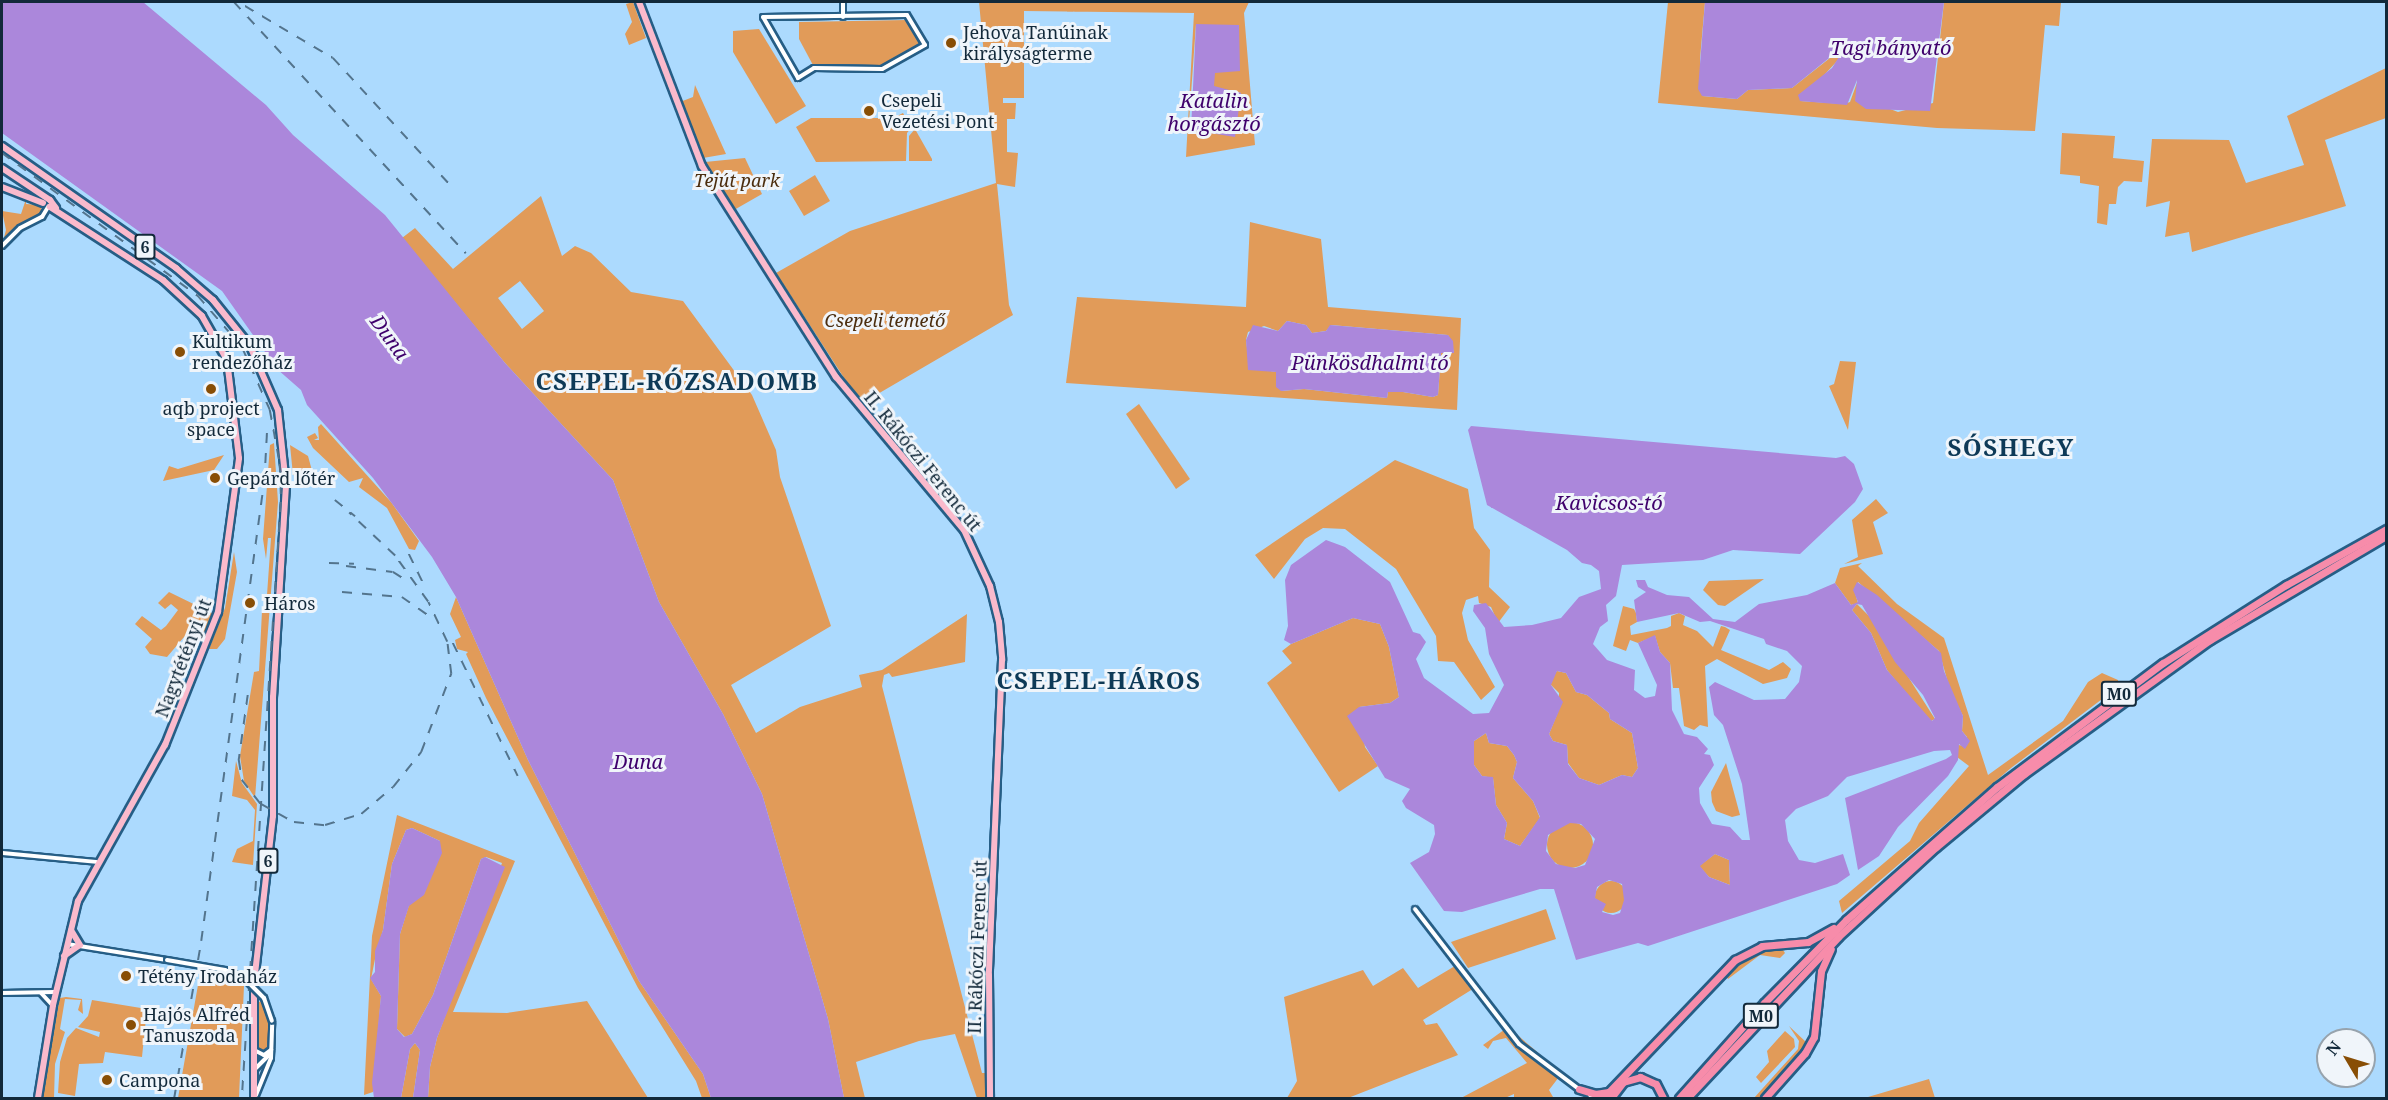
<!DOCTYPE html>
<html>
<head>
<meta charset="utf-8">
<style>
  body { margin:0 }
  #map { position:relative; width:2388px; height:1100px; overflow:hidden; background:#acdafe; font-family:"Noto Serif",serif }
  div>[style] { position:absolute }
  .green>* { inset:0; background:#e19b59 }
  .round { border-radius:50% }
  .water>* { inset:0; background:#ab87db }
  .roads { filter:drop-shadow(2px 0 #265e86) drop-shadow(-2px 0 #265e86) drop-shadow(0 2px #265e86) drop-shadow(0 -2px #265e86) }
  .minor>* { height:4px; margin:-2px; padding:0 2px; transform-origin:2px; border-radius:2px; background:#fff }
  .major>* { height:6px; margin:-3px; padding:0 3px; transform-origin:3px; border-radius:3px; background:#fabacc }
  .highway>* { height:7px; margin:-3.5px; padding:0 3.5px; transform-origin:3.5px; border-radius:3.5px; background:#f78caa }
  .rail>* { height:1.5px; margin-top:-0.75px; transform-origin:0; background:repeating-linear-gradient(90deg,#53748d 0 10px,transparent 0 20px) }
  .bridges { filter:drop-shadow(2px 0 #265e86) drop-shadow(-2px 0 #265e86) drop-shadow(0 2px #265e86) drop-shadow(0 -2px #265e86) }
  .minor-bridge>* { height:4px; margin:-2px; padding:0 2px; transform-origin:2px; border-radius:2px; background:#fff }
  .dots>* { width:16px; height:16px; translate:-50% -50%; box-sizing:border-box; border:3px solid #f0f5fa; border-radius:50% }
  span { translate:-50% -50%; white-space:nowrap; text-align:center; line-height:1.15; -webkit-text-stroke:6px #f0f5fa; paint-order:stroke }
  .shield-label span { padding:2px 4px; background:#f0f5fa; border:2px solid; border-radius:4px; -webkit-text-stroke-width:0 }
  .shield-label { font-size:16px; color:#12293a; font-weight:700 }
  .poi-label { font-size:18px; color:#12293a }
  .left { translate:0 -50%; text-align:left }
  .park-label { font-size:18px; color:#4c2e0f; font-style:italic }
  .street-label { font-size:18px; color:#12293a }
  .water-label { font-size:20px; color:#3f016c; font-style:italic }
  .district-label { font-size:24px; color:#0e3a57; font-weight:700; letter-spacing:1.5px }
  .frame { position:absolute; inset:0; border:3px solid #12293a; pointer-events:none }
  .north { position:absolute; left:2316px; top:1028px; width:60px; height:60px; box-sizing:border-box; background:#f0f5fa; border:2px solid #97a3ad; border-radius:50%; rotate:308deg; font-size:16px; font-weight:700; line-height:24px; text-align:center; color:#12293a }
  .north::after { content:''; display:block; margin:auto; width:21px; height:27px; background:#884e05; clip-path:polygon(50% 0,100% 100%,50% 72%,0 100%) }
</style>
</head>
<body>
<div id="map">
  <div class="green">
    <div style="clip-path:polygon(633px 2px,646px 38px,629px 45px,625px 34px,632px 22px,626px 4px)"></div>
    <div style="clip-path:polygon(evenodd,979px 2px,1249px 2px,1244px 13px,1255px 145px,1186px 157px,1194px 13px,1024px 11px,1024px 98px,1003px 98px,1003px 103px,1016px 103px,1015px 119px,1007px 119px,1007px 152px,1018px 153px,1015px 187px,997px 184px,1009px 305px,1013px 315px,864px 402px,846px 381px,776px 273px,850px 231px,996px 183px,979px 2px,1196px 24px,1214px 73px,1214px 87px,1241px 93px,1189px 122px,1196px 24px)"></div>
    <div style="clip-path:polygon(1668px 2px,1705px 2px,1700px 59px,1702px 96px,1737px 99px,1748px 90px,1792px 88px,1840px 50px,1843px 51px,1839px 59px,1800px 101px,1844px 104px,1850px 102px,1858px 80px,1856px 96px,1898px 112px,1933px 103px,1944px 2px,2061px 2px,2059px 26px,2045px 25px,2035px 131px,1937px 128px,1658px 103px)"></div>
    <div style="clip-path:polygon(907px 20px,923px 44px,879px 67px,814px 67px,799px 39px,799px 22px)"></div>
    <div style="clip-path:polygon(759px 29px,806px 106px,776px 124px,733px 52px,733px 31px)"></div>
    <div style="clip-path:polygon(2386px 68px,2386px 118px,2325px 140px,2346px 206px,2192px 252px,2189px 232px,2165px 237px,2170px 201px,2146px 207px,2152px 139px,2229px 140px,2246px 183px,2304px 165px,2287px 116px)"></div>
    <div style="clip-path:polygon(695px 85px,726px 154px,703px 158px,680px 102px,693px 97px)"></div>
    <div style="clip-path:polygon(903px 113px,911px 128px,907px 133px,906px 161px,816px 162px,796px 127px,811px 118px,893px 118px)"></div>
    <div style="clip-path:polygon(915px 129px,932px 159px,932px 161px,909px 161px,909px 136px)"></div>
    <div style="clip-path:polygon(2062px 133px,2115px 136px,2113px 158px,2144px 161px,2142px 182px,2124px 181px,2118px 187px,2116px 204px,2109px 204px,2107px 225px,2097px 223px,2099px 186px,2080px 183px,2080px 176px,2060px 174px)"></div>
    <div style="clip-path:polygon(745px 158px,762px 194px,734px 210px,705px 162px)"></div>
    <div style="clip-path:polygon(815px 175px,830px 201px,804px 216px,789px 191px)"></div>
    <div style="clip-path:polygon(evenodd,541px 196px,562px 256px,575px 246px,591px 253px,631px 292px,683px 301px,752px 395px,776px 450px,780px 477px,831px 626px,731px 685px,756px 733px,800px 707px,862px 687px,859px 675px,882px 670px,967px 614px,965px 662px,892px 677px,889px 673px,884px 675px,882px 686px,982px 1073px,993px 1073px,992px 1098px,977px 1098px,955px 1034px,919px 1041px,856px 1062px,865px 1098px,844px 1098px,828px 1019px,762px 794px,723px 714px,659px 602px,613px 480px,505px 363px,402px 238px,415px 228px,453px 269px,541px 196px,520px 281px,544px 311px,522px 329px,498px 298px,520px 281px)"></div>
    <div style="clip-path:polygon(26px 199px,26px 204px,41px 205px,42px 213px,19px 227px,2px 245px,6px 230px,2px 211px,21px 214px)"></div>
    <div style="clip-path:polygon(evenodd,1250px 222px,1321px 239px,1328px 307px,1461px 318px,1457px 410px,1066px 383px,1077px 297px,1246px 307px,1250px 222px,1287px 321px,1306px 325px,1312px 333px,1326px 331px,1331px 325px,1448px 335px,1454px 352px,1441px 353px,1438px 395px,1433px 397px,1403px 392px,1388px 392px,1387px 398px,1304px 389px,1281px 391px,1276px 372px,1265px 370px,1247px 348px,1246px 340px,1248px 332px,1264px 326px,1278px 331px,1287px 321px)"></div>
    <div style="clip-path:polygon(1840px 361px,1856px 362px,1848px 430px,1829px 386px,1834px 384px)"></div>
    <div style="clip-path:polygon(1139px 404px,1190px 479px,1176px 489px,1126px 414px)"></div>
    <div style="clip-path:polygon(321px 424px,391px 502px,419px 541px,415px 550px,409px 549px,387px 508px,359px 487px,363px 478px,349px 482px,313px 448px,307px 437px,315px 433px,318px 438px,314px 440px,319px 440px,318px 427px)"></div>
    <div style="clip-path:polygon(274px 443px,278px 502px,255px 798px,244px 781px,240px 756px,254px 672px,259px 671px,262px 611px,266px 609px,271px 538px,268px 538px,266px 559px,263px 539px,270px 445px)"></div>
    <div style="clip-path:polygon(290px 445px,308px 456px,314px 478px,293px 475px)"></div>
    <div style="clip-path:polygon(224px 455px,214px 470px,163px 481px,169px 466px,178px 469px)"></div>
    <div style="clip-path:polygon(1395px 460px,1468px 489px,1474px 528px,1490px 550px,1489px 587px,1510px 607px,1498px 623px,1491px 607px,1479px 603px,1478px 596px,1466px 600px,1462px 613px,1468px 640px,1495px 687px,1481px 700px,1454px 662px,1438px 661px,1436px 636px,1396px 569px,1345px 529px,1323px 528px,1305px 539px,1274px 579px,1255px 555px)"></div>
    <div style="clip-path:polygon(1876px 499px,1888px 513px,1873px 522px,1883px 554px,1844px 564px,1858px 557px,1852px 520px)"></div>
    <div style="clip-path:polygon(234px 552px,237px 572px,225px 639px,217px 649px,209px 649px,225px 608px)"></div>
    <div style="clip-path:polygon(1862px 563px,1858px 566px,1897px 604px,1944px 638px,1988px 775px,2063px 721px,2088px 682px,2102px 673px,2118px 680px,2118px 687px,2011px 768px,1842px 913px,1839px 901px,1910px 841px,1919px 823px,1969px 766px,1957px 757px,1958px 745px,1966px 746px,1967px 737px,1962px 731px,1963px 716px,1950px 690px,1939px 651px,1858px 582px,1855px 593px,1858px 603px,1851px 605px,1835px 583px,1840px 568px)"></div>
    <div style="clip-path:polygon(1764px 579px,1725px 606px,1718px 605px,1703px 590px,1709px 581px)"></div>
    <div style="clip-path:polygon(169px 592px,214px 614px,202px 640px,190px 630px,167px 657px,150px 654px,145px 647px,152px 639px,135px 624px,142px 616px,161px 630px,166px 626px,178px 610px,171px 604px,165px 609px,158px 603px)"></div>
    <div style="clip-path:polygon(456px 597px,528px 760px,639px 981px,703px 1074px,711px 1098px,702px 1098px,696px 1081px,638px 988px,486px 698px,466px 654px,468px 652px,457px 649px,455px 640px,461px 637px,450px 614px)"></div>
    <div style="clip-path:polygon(1857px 604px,1870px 617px,1935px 719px,1931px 721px,1923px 714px,1887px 670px,1871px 633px,1852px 610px)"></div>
    <div style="clip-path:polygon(1623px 606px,1634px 609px,1636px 613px,1637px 622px,1630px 626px,1631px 635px,1667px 628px,1671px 626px,1671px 616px,1679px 613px,1685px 616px,1683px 625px,1697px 631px,1713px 647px,1721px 626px,1725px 627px,1730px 630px,1721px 650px,1769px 670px,1783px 662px,1791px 669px,1787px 678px,1763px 684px,1717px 659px,1705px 666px,1708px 727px,1700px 725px,1694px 730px,1684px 726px,1679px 688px,1673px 688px,1670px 663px,1660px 652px,1655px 636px,1638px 643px,1630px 640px,1626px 651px,1613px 646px)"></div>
    <div style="clip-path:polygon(1353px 618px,1380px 624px,1389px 647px,1399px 697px,1390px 703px,1359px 707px,1365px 747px,1378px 766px,1339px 792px,1267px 683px,1292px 663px,1282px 651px,1291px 644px)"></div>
    <div style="clip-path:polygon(1557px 671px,1566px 673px,1576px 692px,1587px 695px,1609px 713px,1610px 719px,1632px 733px,1638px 768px,1632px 777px,1622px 775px,1599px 785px,1579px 778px,1568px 763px,1567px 745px,1553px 741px,1549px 734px,1558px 712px,1559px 693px,1551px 685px,1551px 678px)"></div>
    <div style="clip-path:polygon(1486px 733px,1489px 743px,1507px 746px,1514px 755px,1517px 762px,1513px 778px,1533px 801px,1540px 818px,1520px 846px,1504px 839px,1507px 823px,1496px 805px,1493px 778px,1482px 776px,1474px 765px,1474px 741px)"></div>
    <div style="clip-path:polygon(236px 761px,242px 783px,257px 804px,253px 865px,232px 862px,237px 849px,253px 841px,255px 810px,247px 800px,232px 796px)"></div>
    <div style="clip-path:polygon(1726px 763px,1740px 815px,1732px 817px,1716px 811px,1712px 802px,1711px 792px)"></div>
    <div style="clip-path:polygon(397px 815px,515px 861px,453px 1012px,507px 1013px,587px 1001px,648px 1098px,428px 1098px,430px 1067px,437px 1038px,502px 863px,486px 857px,481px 859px,433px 995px,412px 1034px,405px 1037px,397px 1029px,400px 934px,409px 905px,424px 894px,440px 841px,412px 828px,406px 830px,392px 864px,383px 930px,376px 954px,371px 979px,381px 996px,373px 1092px,364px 1095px,372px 936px)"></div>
    <div class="round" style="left:1547px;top:822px;width:46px;height:46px"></div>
    <div style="clip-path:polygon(1715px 854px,1729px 860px,1730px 885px,1709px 877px,1699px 866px)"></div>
    <div class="round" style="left:1595px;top:881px;width:32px;height:32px"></div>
    <div style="clip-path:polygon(1546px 909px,1556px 939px,1468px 968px,1451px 942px)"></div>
    <div style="clip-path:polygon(1781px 947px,1785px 953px,1780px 958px,1760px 955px,1728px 979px,1724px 972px,1740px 957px,1762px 948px)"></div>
    <div style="clip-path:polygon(1460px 963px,1476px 987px,1423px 1020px,1426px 1025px,1437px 1023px,1458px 1055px,1348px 1098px,1287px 1098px,1297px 1081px,1284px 997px,1363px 970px,1373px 986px,1403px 968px,1418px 988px)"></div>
    <div style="clip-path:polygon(201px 968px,205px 976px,244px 986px,239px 1098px,178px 1098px)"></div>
    <div style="clip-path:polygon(66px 997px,82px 999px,83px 1014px,78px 1010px,81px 1000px,65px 999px,60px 1029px,65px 1032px,55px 1064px,54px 1098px,43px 1098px,58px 1007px,60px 998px)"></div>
    <div style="clip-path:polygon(92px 1000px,147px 1009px,142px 1057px,105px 1052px,103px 1063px,79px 1064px,75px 1096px,58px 1093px,60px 1062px,67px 1038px,76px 1028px,99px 1037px,100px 1032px,78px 1027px,88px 1016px)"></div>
    <div style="clip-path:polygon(263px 1000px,271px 1027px,266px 1052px,257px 1050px,257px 1003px)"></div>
    <div style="clip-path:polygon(1789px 1026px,1807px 1043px,1805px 1048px,1761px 1098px,1754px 1098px,1798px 1049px,1799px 1041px)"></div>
    <div style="clip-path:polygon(1508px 1027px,1562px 1073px,1549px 1090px,1553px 1097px,1514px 1098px,1514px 1094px,1505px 1098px,1461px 1098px,1527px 1063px,1506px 1038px,1493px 1041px,1488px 1049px,1483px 1045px)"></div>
    <div style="clip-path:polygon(1785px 1031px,1794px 1039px,1795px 1047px,1761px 1083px,1756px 1077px,1769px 1062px,1767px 1051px)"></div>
    <div style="clip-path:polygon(415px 1043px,420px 1050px,413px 1098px,401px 1098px,410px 1049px)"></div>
    <div style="clip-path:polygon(1929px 1079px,1935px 1098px,1864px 1098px,1868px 1097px)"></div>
  </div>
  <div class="water">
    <div style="clip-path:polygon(2px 2px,143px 2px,266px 105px,293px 135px,385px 215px,505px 363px,613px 480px,659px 602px,723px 714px,762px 794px,828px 1019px,844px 1098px,711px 1098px,703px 1074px,639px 981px,528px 760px,456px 597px,432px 557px,373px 478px,307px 405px,301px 390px,277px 369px,222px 291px,2px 133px)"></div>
    <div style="clip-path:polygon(1705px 2px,1944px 2px,1930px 111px,1866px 109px,1855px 101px,1857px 80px,1847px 105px,1800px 101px,1798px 95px,1832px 68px,1842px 52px,1839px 50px,1792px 88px,1748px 90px,1737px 99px,1702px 96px,1698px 89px)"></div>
    <div style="clip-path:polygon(1196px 24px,1239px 25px,1240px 71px,1215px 73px,1214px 86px,1241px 93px,1235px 137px,1191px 130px)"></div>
    <div style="clip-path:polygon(1287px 321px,1306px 325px,1312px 333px,1326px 331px,1330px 325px,1448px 335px,1453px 341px,1454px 353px,1441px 353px,1438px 395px,1433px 397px,1403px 392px,1388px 392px,1387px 398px,1304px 389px,1281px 391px,1276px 387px,1276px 372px,1248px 370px,1246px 340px,1253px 325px,1278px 331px)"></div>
    <div style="clip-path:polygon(evenodd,1471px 426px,1836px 458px,1845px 456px,1854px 464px,1863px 489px,1855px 502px,1800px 554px,1733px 550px,1703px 560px,1622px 565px,1616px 596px,1606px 605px,1608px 621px,1600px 627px,1593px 644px,1607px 660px,1635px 670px,1634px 690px,1645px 698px,1655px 696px,1657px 685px,1638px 643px,1655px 635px,1660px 652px,1670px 663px,1672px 710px,1684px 734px,1697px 737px,1708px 749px,1704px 754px,1710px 755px,1714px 765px,1699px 788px,1700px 803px,1712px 824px,1730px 827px,1742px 840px,1750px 840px,1742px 784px,1723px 725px,1714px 715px,1709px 687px,1715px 682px,1754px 700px,1785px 699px,1799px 682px,1802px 666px,1787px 651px,1766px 644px,1764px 639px,1710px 621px,1700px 622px,1679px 613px,1637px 622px,1634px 600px,1646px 592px,1638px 587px,1636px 580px,1645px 580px,1648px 587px,1667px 595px,1689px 597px,1713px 619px,1735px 622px,1759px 604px,1807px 595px,1835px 583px,1851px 605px,1858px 602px,1853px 590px,1857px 582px,1877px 595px,1941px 653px,1944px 671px,1963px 716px,1962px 731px,1970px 741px,1965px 749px,1959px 744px,1958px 760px,1948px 776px,1898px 827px,1879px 856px,1858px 870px,1845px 798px,1946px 759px,1952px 755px,1950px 750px,1934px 751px,1847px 777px,1828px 796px,1796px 809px,1785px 820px,1788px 841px,1799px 860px,1815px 863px,1843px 854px,1850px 875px,1837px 884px,1648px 946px,1638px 943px,1576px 960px,1554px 889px,1540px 889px,1462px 912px,1444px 911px,1410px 863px,1429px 852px,1435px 834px,1434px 825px,1406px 808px,1402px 801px,1410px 789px,1385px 778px,1347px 716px,1359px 707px,1390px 703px,1399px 697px,1389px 647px,1380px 624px,1353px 618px,1291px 644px,1284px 640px,1288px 626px,1285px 580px,1291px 565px,1326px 540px,1345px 547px,1390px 582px,1413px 632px,1420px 634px,1426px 642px,1416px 659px,1424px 678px,1473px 714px,1489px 713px,1504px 685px,1489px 654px,1485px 628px,1473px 611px,1474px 605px,1486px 603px,1504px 627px,1532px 625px,1561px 618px,1579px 597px,1601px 589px,1599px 571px,1591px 565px,1582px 563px,1567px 550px,1487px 505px,1468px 430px,1471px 426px,1857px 604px,1862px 605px,1895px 662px,1923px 695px,1935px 718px,1932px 721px,1887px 670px,1871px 633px,1852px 610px,1857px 604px,1471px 426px,1557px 671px,1566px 673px,1576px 692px,1587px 695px,1609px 713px,1610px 719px,1632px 733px,1638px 768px,1632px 777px,1622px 775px,1599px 785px,1579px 778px,1568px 764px,1567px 745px,1553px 741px,1549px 734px,1563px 702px,1551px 685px,1557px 671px,1471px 426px,1486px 733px,1489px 743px,1507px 746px,1514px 755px,1517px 762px,1513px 778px,1533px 801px,1540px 817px,1520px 846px,1504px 839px,1507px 823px,1496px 805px,1493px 777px,1482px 776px,1474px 765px,1474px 741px,1486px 733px,1471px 426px,1570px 823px,1581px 824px,1595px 839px,1585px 865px,1575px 868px,1556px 864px,1546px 851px,1548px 835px,1570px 823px,1471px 426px,1715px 854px,1729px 860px,1730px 885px,1709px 877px,1700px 866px,1715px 854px,1471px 426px,1609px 880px,1622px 884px,1624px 900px,1620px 913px,1613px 915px,1602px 912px,1606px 904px,1595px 898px,1597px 887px,1609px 880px)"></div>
    <div style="clip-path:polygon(412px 828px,440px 841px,442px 853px,424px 895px,409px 906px,400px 934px,397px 1029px,404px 1037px,412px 1034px,433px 995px,481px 859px,485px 857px,505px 867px,437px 1038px,430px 1067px,428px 1098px,413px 1098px,420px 1050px,415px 1043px,410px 1049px,401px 1098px,374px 1098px,372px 1083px,381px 996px,370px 978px,375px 972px,375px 951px,383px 930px,392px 864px,406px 830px)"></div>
  </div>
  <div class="roads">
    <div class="minor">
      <div style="left:907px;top:15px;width:35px;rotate:59deg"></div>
      <div style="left:925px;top:45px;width:49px;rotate:150.8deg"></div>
      <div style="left:882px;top:69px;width:68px;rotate:-179.2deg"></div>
      <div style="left:814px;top:68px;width:19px;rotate:148deg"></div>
      <div style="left:798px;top:78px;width:70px;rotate:-119.8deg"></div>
      <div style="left:763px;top:17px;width:144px;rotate:-0.8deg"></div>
      <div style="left:843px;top:17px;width:15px;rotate:-90deg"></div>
      <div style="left:2px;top:246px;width:25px;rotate:-45deg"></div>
      <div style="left:20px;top:228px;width:25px;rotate:-27deg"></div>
      <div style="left:42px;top:217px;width:12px;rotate:-59deg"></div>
      <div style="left:2px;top:853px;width:95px;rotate:5.4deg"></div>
      <div style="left:1415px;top:909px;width:170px;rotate:52.4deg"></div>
      <div style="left:1519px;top:1044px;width:75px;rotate:36.9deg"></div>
      <div style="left:67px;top:944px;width:101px;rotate:9.1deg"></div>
      <div style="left:2px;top:993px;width:53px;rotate:-1.1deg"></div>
      <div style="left:41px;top:993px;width:16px;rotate:47deg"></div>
      <div style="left:254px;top:1050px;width:11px;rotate:27deg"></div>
      <div style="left:264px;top:1055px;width:9px;rotate:-36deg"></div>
      <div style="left:254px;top:1070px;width:23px;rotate:-45deg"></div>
      <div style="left:256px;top:1095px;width:40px;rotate:-68deg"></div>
      <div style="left:271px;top:1058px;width:37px;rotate:-88deg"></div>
      <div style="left:1590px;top:1095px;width:9px;rotate:18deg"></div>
    </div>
    <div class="major">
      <div style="left:639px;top:2px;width:176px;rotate:69deg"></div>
      <div style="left:702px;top:166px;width:250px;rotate:57.6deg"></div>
      <div style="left:836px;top:377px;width:199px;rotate:50.1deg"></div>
      <div style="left:964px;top:530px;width:62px;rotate:65.1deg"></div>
      <div style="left:990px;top:586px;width:37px;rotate:76deg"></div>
      <div style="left:999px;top:622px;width:38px;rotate:85deg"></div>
      <div style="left:1002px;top:660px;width:315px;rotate:92.4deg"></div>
      <div style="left:989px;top:975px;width:123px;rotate:89.5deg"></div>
      <div style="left:2px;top:146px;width:213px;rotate:35deg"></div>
      <div style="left:176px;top:268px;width:49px;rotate:40.9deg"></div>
      <div style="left:213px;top:300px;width:59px;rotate:51.2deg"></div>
      <div style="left:250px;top:346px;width:70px;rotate:66.4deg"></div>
      <div style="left:278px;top:410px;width:75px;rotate:83.9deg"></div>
      <div style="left:286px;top:485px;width:212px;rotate:93.5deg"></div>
      <div style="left:273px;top:697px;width:119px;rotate:90deg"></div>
      <div style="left:273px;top:816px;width:167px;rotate:96.5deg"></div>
      <div style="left:254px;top:982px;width:116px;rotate:90deg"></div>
      <div style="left:2px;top:168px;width:58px;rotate:33.7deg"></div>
      <div style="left:50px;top:200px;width:10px;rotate:53deg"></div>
      <div style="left:2px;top:187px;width:44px;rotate:21.3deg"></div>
      <div style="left:64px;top:956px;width:19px;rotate:-35deg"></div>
      <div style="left:80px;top:945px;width:17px;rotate:-121deg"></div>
      <div style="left:38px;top:1098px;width:94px;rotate:-80.8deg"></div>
      <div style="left:53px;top:1005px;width:107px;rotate:-76.5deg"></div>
      <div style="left:78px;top:901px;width:179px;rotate:-60.9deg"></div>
      <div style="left:165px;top:745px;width:143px;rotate:-68.3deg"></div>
      <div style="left:218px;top:612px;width:155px;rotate:-82.2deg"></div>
      <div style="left:239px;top:458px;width:99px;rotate:-97deg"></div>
      <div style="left:227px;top:360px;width:51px;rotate:-119.6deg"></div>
      <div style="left:202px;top:316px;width:53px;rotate:-137.3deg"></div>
      <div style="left:163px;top:280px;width:135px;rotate:-147.1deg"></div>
    </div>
    <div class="highway">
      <div style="left:1579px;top:1089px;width:17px;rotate:17deg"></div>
      <div style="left:1595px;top:1094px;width:12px;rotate:-9deg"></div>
      <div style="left:1604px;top:1097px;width:190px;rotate:-46.3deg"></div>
      <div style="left:1735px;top:960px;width:30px;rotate:-27deg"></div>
      <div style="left:1762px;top:946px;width:46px;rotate:-5deg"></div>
      <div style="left:1808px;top:942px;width:29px;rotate:-29deg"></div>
      <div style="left:1611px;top:1098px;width:20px;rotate:-53deg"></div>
      <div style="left:1623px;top:1082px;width:18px;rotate:-16deg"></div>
      <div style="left:1640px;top:1077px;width:17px;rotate:24deg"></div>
      <div style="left:1656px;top:1084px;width:16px;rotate:63deg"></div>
      <div style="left:1679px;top:1098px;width:127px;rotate:-48.2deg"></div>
      <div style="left:1764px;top:1003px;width:117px;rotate:-45.3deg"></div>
      <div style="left:1846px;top:920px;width:201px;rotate:-41.4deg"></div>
      <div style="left:1997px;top:787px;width:207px;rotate:-36.8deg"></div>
      <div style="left:2163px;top:663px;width:146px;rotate:-32.4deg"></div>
      <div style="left:2286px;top:585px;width:115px;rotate:-29.2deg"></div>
      <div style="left:1687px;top:1098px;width:221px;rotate:-46.8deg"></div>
      <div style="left:1838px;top:937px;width:133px;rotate:-42.6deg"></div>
      <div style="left:1936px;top:847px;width:114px;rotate:-39.7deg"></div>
      <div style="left:2024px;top:774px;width:229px;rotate:-35.8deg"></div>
      <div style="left:2210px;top:640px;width:204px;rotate:-30.6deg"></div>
      <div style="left:1765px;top:1098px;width:60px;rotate:-48.4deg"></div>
      <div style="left:1805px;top:1053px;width:18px;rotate:-61deg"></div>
      <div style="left:1814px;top:1037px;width:66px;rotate:-83.9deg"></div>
      <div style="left:1821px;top:971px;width:24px;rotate:-66deg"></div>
    </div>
  </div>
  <div class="rail">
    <div style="left:234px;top:2px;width:342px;rotate:47.3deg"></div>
    <div style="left:245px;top:6px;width:102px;rotate:30.6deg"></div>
    <div style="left:333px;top:58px;width:177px;rotate:47.3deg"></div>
    <div style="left:2px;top:153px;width:243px;rotate:36.1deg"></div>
    <div style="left:198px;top:296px;width:67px;rotate:49.2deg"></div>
    <div style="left:242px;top:347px;width:69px;rotate:66deg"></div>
    <div style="left:270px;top:410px;width:55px;rotate:79.5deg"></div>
    <div style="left:280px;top:464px;width:38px;rotate:88deg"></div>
    <div style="left:281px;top:502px;width:597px;rotate:93.74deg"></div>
    <div style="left:335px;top:500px;width:26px;rotate:39deg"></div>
    <div style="left:409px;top:554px;width:32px;rotate:64deg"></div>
    <div style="left:329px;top:563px;width:25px;rotate:2deg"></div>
    <div style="left:346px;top:566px;width:47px;rotate:7.3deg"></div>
    <div style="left:393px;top:572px;width:19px;rotate:32deg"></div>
    <div style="left:342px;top:592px;width:60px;rotate:4.8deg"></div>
    <div style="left:402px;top:597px;width:37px;rotate:35deg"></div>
    <div style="left:453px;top:643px;width:148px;rotate:64deg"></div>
    <div style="left:248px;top:695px;width:66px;rotate:97.9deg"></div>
    <div style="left:239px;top:760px;width:20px;rotate:81deg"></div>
    <div style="left:242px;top:780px;width:31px;rotate:52deg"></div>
    <div style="left:261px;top:804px;width:38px;rotate:29deg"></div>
    <div style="left:294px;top:822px;width:31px;rotate:6deg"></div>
    <div style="left:325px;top:825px;width:38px;rotate:-17deg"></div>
    <div style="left:361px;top:814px;width:42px;rotate:-40.2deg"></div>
    <div style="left:393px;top:787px;width:45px;rotate:-51.3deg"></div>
    <div style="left:421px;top:752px;width:84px;rotate:-69deg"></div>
    <div style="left:451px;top:674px;width:32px;rotate:-97deg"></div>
    <div style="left:447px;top:642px;width:44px;rotate:-115.4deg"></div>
    <div style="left:428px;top:602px;width:57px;rotate:-125.7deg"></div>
    <div style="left:395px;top:556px;width:63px;rotate:-136.9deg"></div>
    <div style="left:174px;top:1098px;width:159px;rotate:-80.2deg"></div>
    <div style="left:201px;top:941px;width:462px;rotate:-82.2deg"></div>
    <div style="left:264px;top:483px;width:56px;rotate:-86.9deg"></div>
  </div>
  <div class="bridges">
    <div class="minor-bridge">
      <div style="left:167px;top:960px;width:59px;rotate:9.8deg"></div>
      <div style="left:225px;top:970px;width:19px;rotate:21deg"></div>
      <div style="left:243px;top:977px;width:30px;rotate:45deg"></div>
      <div style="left:264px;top:998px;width:24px;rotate:71deg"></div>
    </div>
  </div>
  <div class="dots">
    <div style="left:951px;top:43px;background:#884e05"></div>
    <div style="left:869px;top:111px;background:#884e05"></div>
    <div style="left:180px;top:352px;background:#884e05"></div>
    <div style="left:211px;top:389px;background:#884e05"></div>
    <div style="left:215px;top:478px;background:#884e05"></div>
    <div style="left:250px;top:603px;background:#884e05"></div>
    <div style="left:126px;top:976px;background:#884e05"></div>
    <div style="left:131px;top:1025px;background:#884e05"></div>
    <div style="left:107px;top:1080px;background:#884e05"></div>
  </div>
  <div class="shield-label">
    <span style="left:145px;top:247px">6</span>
    <span style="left:2119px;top:694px">M0</span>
    <span style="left:268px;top:861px">6</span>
    <span style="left:1761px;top:1016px">M0</span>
  </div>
  <div class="poi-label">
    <span class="left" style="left:963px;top:43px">Jehova Tanúinak<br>királyságterme</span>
    <span class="left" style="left:881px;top:111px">Csepeli<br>Vezetési Pont</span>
    <span class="left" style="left:192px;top:352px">Kultikum<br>rendezőház</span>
    <span style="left:211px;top:419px">aqb project<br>space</span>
    <span class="left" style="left:227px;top:478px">Gepárd lőtér</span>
    <span class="left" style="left:264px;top:603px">Háros</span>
    <span class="left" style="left:138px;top:976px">Tétény Irodaház</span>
    <span class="left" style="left:143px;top:1025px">Hajós Alfréd<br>Tanuszoda</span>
    <span class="left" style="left:119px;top:1080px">Campona</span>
  </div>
  <div class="park-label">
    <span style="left:737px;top:180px">Tejút park</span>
    <span style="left:885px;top:320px">Csepeli temető</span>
  </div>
  <div class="street-label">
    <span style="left:923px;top:461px;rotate:51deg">II. Rákóczi Ferenc út</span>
    <span style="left:183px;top:658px;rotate:-69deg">Nagytétényi út</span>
    <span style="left:977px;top:947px;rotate:-88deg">II. Rákóczi Ferenc út</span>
  </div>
  <div class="water-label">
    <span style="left:1891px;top:47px">Tagi bányató</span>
    <span style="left:1214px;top:112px">Katalin<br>horgásztó</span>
    <span style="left:390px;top:337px;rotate:54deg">Duna</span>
    <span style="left:1370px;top:362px">Pünkösdhalmi tó</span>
    <span style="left:1609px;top:502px">Kavicsos-tó</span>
    <span style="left:638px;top:761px">Duna</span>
  </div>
  <div class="district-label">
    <span style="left:677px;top:381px">CSEPEL-RÓZSADOMB</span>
    <span style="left:2011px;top:447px">SÓSHEGY</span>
    <span style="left:1099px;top:680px">CSEPEL-HÁROS</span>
  </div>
  <div class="frame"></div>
  <div class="north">N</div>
</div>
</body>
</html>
